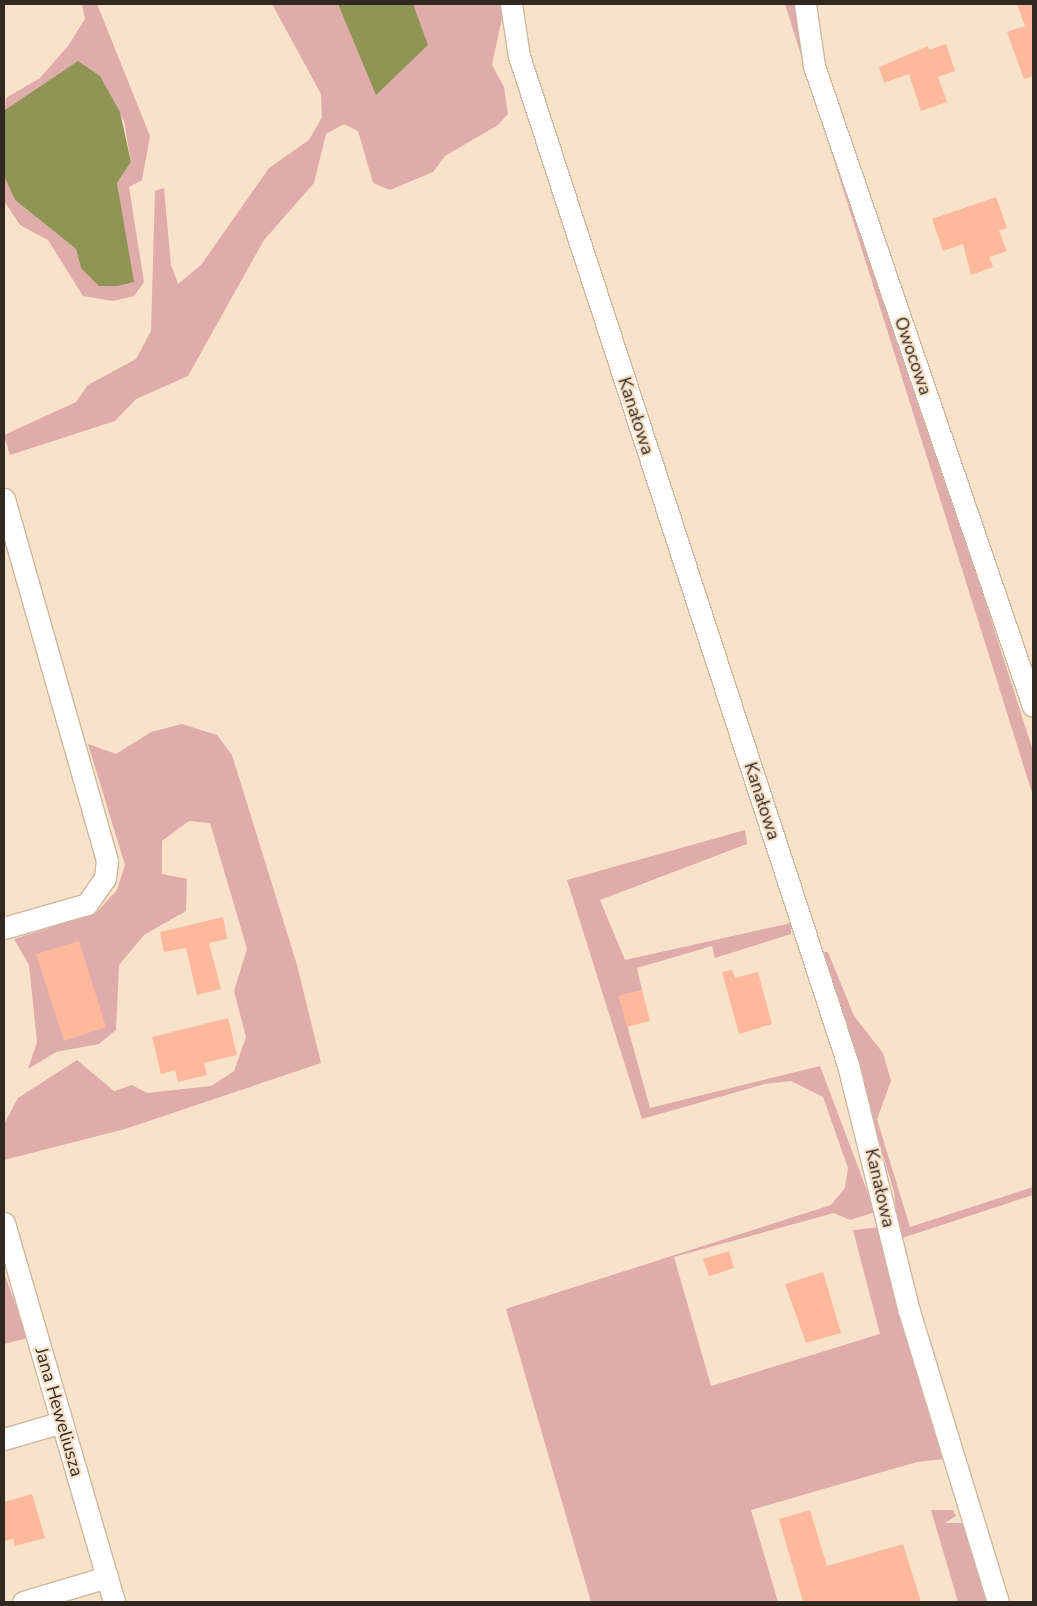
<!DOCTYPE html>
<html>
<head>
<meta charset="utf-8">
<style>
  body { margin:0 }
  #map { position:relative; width:1037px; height:1606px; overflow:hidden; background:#f9e2ca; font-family:"Nunito Sans",sans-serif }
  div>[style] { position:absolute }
  .green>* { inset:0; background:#dfacab }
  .water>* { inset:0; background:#8f9653 }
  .building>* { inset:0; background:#feb89b }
  .roads { filter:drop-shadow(1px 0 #ceb7a0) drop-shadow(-1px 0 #ceb7a0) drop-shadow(0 1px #ceb7a0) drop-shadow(0 -1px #ceb7a0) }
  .street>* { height:21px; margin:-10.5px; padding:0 10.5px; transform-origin:10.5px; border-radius:10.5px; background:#fff }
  span { translate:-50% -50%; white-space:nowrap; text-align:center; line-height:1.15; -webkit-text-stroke:4.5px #f9e2ca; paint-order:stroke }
  .street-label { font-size:18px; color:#31281f }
  .frame { position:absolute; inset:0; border:5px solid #31281f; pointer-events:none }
</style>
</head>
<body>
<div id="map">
  <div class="green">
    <div style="clip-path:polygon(82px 4px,97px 4px,150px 136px,142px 180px,129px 187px,144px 282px,134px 296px,113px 301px,83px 296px,48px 240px,20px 225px,4px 201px,4px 176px,15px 200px,76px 249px,81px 268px,121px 210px,117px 183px,131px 162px,124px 121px,100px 76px,5px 110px,4px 119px,6px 98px,40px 78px,68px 46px,85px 19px)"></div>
    <div style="clip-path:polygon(272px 4px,505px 4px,492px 65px,504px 87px,508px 114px,498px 125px,445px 156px,433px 172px,390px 190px,373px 183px,358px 131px,344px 124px,326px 134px,314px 183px,264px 240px,188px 376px,136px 399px,115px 421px,10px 455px,4px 435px,76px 402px,88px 385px,136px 359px,151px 331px,155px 191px,164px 188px,171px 265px,178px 284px,201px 265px,269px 168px,309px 140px,322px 117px,321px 94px)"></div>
    <div style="clip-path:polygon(785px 4px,794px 4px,1033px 751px,1033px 796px)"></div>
    <div style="clip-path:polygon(182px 724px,217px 735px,232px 755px,297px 965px,321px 1063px,125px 1129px,4px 1160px,4px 1124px,18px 1098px,77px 1060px,114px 1091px,132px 1085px,147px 1093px,211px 1086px,234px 1071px,246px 1037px,234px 991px,247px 949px,210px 823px,189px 821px,162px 841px,162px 874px,187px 879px,186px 911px,144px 935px,119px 965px,116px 1030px,99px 1044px,56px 1052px,28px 1069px,37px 1042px,29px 965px,14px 939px,96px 913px,117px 890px,125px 865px,88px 744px,116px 754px,151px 732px)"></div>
    <div style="clip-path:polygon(745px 830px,747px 844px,600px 900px,625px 960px,791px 923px,791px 934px,715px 958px,712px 946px,637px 968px,642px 990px,619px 996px,650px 1108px,820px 1066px,875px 1212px,850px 1220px,834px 1213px,674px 1257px,711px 1386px,880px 1334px,853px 1230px,882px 1227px,944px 1459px,917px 1462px,751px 1510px,778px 1602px,591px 1602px,506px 1309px,831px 1205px,845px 1188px,848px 1168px,823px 1097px,791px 1081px,765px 1084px,642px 1119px,567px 880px)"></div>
    <div style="clip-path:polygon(822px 952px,828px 952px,854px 1016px,883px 1053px,891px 1081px,877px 1119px,910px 1227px,1033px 1187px,1033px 1195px,899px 1239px,894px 1192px)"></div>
    <div style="clip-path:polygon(4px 1273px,28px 1338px,4px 1344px)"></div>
    <div style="clip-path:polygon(931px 1510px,953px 1510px,956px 1516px,945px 1523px,964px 1523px,989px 1602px,958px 1602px)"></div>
  </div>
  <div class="water">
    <div style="clip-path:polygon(338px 4px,413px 4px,428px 45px,376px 95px)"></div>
    <div style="clip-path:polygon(78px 61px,100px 76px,120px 112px,131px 162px,117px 183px,134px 282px,117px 286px,99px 286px,81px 268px,76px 249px,15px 200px,4px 176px,5px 110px)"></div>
  </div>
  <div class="building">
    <div style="clip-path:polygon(1017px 4px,1033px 4px,1033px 76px,1024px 79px,1007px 32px,1025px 26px)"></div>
    <div style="clip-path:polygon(946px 44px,955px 71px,938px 77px,947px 102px,921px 111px,909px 74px,884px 83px,879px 67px,928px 46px,929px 50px)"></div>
    <div style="clip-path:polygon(996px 197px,1007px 228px,999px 231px,1007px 251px,989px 257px,993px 267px,971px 275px,963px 244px,943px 251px,932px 219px)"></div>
    <div style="clip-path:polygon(223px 917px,227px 939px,209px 943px,221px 989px,197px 995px,186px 948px,164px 952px,160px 932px)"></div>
    <div style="clip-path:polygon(79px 941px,106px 1027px,64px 1041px,36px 954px)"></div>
    <div style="clip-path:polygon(732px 970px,735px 978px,758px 972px,772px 1024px,739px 1034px,722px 972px)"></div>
    <div style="clip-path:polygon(642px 990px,650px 1021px,627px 1027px,619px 996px)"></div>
    <div style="clip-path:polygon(228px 1018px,237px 1055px,204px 1063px,207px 1075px,178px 1082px,175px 1070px,161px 1074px,152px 1037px)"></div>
    <div style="clip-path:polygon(729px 1251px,734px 1268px,709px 1276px,703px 1259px)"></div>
    <div style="clip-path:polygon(823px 1272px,841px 1333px,806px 1343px,785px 1284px)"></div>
    <div style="clip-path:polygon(32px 1494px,45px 1538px,15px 1546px,13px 1539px,4px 1541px,4px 1502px)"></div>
    <div style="clip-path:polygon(810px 1510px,827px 1566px,903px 1544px,921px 1602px,803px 1602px,779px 1519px)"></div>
  </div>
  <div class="roads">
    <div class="street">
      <div style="left:511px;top:4px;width:53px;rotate:81.3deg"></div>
      <div style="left:519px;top:56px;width:1061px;rotate:71.94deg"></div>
      <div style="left:848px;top:1065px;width:253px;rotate:76.1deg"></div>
      <div style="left:909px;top:1311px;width:304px;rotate:73deg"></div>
      <div style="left:805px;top:4px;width:63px;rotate:81.7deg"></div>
      <div style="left:814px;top:66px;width:676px;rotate:71.11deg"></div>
      <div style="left:4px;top:499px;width:376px;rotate:74.1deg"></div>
      <div style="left:107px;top:861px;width:17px;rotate:97deg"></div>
      <div style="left:105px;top:878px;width:32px;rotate:125deg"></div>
      <div style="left:87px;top:904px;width:86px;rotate:163.9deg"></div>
      <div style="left:4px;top:1223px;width:395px;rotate:73.8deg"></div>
      <div style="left:4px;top:1439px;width:60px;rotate:-16.3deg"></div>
      <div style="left:23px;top:1602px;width:88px;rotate:-16.6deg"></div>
    </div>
  </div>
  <div class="street-label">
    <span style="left:913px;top:356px;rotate:71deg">Owocowa</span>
    <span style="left:636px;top:416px;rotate:72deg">Kanałowa</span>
    <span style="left:762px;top:801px;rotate:72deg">Kanałowa</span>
    <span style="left:880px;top:1188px;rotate:77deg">Kanałowa</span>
    <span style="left:59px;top:1412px;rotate:74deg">Jana Heweliusza</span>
  </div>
  <div class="frame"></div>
</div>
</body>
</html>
